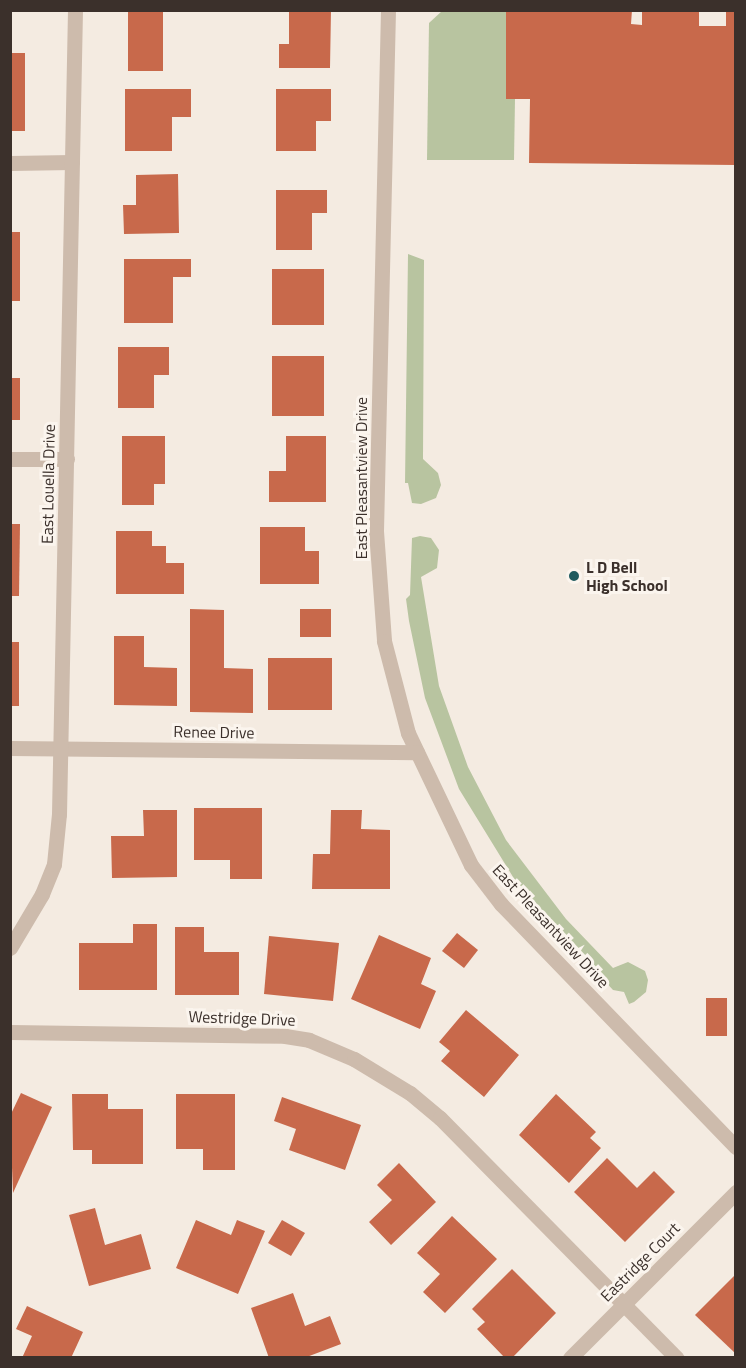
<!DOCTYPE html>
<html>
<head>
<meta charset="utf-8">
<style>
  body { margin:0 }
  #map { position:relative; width:746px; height:1368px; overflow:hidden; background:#f4ebe1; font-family:"Titillium Web",sans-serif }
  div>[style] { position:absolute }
  .green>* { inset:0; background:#b8c4a0 }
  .building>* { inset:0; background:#c8694b }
  .minor>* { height:15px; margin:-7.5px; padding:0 7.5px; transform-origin:7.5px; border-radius:7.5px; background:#cdbbac }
  .dots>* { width:16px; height:16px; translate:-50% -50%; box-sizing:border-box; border:3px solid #fbf5ee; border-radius:50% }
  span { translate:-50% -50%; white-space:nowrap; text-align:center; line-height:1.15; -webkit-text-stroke:6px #fbf5ee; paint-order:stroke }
  .street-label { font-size:16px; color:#3b302b }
  .poi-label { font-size:16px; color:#3b302b; font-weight:700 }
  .left { translate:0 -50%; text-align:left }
  .frame { position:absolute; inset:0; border:12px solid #3b302b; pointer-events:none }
</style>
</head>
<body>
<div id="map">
  <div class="green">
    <div style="clip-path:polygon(442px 11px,506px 11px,515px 99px,514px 160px,427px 160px,429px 23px)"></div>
    <div style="clip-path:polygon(408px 254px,424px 260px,423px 459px,438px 473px,441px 485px,436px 498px,421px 504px,412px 503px,408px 483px,405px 483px)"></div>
    <div style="clip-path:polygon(420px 536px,431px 538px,439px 550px,437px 568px,421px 577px,439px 686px,468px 767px,506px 840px,566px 919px,613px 968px,628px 962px,645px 971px,648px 980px,646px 992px,634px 1002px,629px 1004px,624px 992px,613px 990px,521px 890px,459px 789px,425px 698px,409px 621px,406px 599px,410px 595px,412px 538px)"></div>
  </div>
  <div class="building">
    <div style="clip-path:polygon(128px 10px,163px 10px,163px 71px,128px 71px)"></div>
    <div style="clip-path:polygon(289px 10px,331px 10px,330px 68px,279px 68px,279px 44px,289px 44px)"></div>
    <div style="clip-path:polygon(506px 10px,632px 10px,631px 24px,642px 25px,642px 10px,699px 10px,699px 26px,726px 26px,726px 10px,736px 10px,736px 165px,529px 163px,530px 99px,506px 99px)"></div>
    <div style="clip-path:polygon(10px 53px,25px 53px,25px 131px,10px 131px)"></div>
    <div style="clip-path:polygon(125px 89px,191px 89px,191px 117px,172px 117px,172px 151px,125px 151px)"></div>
    <div style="clip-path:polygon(276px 89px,331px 89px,331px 121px,316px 121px,316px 151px,276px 151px)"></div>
    <div style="clip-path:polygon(178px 174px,179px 233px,124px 234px,123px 205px,136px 205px,136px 175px)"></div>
    <div style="clip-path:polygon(276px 190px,327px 190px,327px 213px,312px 213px,312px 250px,276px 250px)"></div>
    <div style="clip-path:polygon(10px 232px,20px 232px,20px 301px,10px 301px)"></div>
    <div style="clip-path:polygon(124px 259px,191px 259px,191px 277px,173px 277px,173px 323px,124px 323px)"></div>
    <div style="clip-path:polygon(272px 269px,324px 269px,324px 325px,272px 325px)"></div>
    <div style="clip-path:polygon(118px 347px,169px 347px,169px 375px,154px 375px,154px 408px,118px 408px)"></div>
    <div style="clip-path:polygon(272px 356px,324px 356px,324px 416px,272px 416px)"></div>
    <div style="clip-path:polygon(10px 378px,20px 378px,20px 420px,10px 420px)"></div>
    <div style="clip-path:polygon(122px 436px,165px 436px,165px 484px,154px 484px,154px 505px,122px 505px)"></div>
    <div style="clip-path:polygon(286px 436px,326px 436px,326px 502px,269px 502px,269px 471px,286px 471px)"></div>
    <div style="clip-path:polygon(10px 524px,20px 524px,19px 596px,10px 596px)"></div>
    <div style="clip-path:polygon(260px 527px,305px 527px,305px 551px,319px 551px,319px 584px,260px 584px)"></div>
    <div style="clip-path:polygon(116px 531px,152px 531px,152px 546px,166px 546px,166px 563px,184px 563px,184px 594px,116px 594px)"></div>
    <div style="clip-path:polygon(190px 609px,224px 610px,224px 668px,253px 669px,253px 713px,190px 712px)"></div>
    <div style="clip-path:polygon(300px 609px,331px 609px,331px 637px,300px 637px)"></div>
    <div style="clip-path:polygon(114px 636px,144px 636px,144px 667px,177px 668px,177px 706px,114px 705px)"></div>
    <div style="clip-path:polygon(10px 642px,19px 642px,19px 706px,10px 706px)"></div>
    <div style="clip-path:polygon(268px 658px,332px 658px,332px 710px,268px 710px)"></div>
    <div style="clip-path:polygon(194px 808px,262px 808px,262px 879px,230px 879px,230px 860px,194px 860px)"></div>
    <div style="clip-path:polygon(143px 810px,177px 810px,177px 877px,112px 878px,111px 836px,144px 836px)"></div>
    <div style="clip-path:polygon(331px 810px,362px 810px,361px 829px,390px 830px,390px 889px,312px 889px,313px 854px,330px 854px)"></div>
    <div style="clip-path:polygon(133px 924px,157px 924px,157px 990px,79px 990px,79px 943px,133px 943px)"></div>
    <div style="clip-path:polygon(175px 927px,204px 927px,204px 952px,239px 952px,239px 995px,175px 995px)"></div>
    <div style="clip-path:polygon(457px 933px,478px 950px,464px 968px,442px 951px)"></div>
    <div style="clip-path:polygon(379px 935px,431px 958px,421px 984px,436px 991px,420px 1029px,351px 999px)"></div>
    <div style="clip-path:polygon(269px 936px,339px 943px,333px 1001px,264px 994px)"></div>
    <div style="clip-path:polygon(706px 998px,727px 998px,727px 1036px,706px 1036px)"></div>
    <div style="clip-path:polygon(466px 1010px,519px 1055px,484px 1097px,441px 1061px,450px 1051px,439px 1042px)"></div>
    <div style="clip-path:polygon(21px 1093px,52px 1107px,13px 1193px,10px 1116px)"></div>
    <div style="clip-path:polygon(72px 1094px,108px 1094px,108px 1109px,143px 1109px,143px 1164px,92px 1164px,92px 1150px,73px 1150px)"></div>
    <div style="clip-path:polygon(176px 1094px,235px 1094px,235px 1170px,203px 1170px,203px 1149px,176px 1149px)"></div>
    <div style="clip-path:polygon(556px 1094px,596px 1132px,590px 1138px,601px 1148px,569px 1183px,519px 1135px)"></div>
    <div style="clip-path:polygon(282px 1097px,361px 1125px,345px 1170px,289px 1150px,296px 1129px,274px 1121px)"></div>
    <div style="clip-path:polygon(607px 1158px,637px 1188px,654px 1171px,675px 1192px,625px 1242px,574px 1192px)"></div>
    <div style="clip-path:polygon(399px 1163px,436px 1202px,391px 1245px,369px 1222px,392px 1200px,377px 1185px)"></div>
    <div style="clip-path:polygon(95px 1208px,105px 1245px,141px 1234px,151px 1269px,89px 1286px,69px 1215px)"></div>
    <div style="clip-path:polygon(452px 1216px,497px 1259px,445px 1313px,423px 1292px,440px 1274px,417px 1253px)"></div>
    <div style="clip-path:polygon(196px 1220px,231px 1235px,237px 1220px,265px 1231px,238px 1294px,176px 1268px)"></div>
    <div style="clip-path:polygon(282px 1220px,305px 1233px,291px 1256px,268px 1243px)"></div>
    <div style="clip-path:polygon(512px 1269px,556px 1313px,512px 1358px,505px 1358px,477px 1329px,485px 1322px,472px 1309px)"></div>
    <div style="clip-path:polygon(736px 1274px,736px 1354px,695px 1315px)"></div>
    <div style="clip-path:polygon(293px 1293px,305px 1326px,330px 1316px,341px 1344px,304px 1358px,269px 1358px,251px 1308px)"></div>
    <div style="clip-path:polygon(27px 1306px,83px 1332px,71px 1358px,22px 1358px,32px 1336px,16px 1329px)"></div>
  </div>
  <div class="minor">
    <div style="left:388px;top:10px;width:521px;rotate:91.32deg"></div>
    <div style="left:376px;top:531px;width:110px;rotate:85.8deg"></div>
    <div style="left:384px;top:641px;width:95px;rotate:75.4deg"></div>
    <div style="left:408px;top:733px;width:146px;rotate:64.5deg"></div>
    <div style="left:471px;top:865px;width:49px;rotate:52.4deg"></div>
    <div style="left:501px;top:904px;width:338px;rotate:46deg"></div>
    <div style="left:10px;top:163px;width:62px;rotate:-0.9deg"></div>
    <div style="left:10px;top:459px;width:57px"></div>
    <div style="left:10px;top:748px;width:407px;rotate:0.6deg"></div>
    <div style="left:10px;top:948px;width:63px;rotate:-59.3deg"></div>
    <div style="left:42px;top:894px;width:32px;rotate:-68deg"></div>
    <div style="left:54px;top:864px;width:50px;rotate:-84.3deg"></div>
    <div style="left:59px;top:814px;width:804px;rotate:-88.86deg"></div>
    <div style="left:10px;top:1032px;width:275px;rotate:0.8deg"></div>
    <div style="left:285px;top:1036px;width:24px;rotate:9deg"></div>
    <div style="left:309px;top:1040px;width:49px;rotate:22.9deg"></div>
    <div style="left:354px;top:1059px;width:66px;rotate:31.3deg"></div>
    <div style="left:410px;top:1093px;width:39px;rotate:40deg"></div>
    <div style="left:440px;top:1118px;width:337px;rotate:45.4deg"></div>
    <div style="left:570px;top:1358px;width:235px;rotate:-45deg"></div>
  </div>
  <div class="dots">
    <div style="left:574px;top:576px;background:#1f5a5e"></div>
  </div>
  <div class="street-label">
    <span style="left:361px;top:478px;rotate:-90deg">East Pleasantview Drive</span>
    <span style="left:48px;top:484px;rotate:-89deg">East Louella Drive</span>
    <span style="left:214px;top:732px;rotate:1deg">Renee Drive</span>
    <span style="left:551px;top:926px;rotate:47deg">East Pleasantview Drive</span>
    <span style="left:242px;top:1018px;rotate:2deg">Westridge Drive</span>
    <span style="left:640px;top:1262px;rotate:-45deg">Eastridge Court</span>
  </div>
  <div class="poi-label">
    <span class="left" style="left:586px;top:576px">L D Bell<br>High School</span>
  </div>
  <div class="frame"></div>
</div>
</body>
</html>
